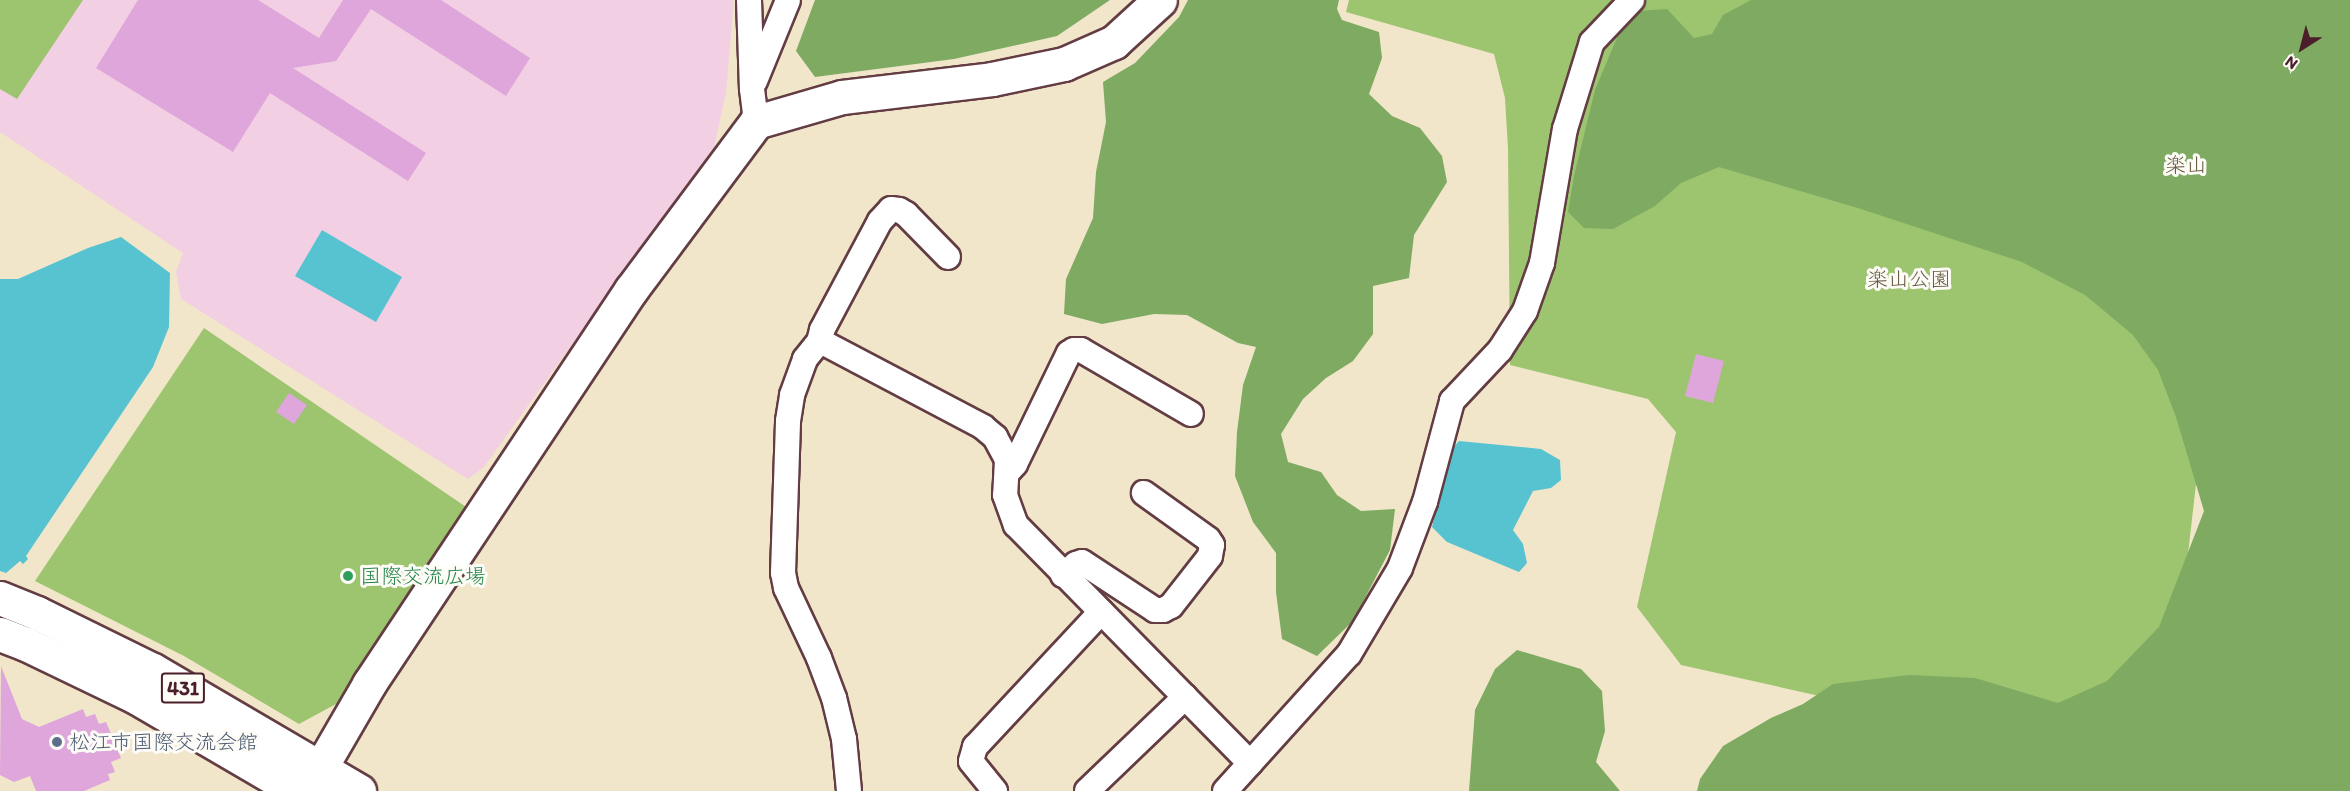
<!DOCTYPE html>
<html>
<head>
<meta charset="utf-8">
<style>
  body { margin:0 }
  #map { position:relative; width:2350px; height:791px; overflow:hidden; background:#f1e6ca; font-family:Itim,"Klee One",sans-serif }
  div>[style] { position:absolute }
  .built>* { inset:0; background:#f2cfe2 }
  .green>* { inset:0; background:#9dc46f }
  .forest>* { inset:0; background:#7eaa62 }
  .water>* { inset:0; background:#57c3d1 }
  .building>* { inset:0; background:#dea6db }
  .roads { filter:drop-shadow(2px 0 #633d43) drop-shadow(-2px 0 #633d43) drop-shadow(0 2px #633d43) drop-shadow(0 -2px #633d43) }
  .street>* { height:24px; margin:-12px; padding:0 12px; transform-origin:12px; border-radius:12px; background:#fff }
  .secondary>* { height:33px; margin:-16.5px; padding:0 16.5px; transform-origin:16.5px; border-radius:16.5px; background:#fff }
  .highway>* { height:33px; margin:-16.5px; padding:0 16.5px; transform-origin:16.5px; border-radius:16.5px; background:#fff }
  .dots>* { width:16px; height:16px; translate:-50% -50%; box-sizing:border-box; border:3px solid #fdfcf7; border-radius:50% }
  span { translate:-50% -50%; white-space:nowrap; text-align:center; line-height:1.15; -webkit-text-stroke:6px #fdfcf7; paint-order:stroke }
  .shield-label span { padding:2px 4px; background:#fdfcf7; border:2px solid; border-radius:4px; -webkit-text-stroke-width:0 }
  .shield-label { font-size:20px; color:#4a1f2b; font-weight:700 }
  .park-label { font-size:21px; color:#675943 }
  .leisure-label { font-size:21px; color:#27864d }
  .left { translate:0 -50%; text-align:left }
  .service-label { font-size:21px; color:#4e5e75 }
  .north { position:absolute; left:2272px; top:18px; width:60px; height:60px; -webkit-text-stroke:4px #fdfcf7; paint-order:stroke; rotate:216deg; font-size:16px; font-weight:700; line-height:24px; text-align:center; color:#4a1f2b }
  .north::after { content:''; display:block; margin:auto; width:21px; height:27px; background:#4a1f2b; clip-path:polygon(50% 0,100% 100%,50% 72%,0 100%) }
</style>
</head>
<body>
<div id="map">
  <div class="built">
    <div style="clip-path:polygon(0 0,734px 0,726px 93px,714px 147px,484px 467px,468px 479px,181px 299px,176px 272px,183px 253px,0 132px)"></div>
  </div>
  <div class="green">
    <div style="clip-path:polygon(0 0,83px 0,17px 99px,0 89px)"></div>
    <div style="clip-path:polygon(1349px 0,2164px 0,2202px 432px,2182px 606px,2093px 757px,1681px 665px,1637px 607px,1676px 432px,1648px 399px,1510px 365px,1508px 148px,1505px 98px,1494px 54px,1346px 12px)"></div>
    <div style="clip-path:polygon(204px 328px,469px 509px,336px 704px,299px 724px,184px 656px,35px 581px)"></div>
  </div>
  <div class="forest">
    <div style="clip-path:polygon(815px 0,1110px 0,1057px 36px,954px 59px,815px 77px,796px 51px)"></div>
    <div style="clip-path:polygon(1188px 0,1339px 0,1337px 9px,1342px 20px,1379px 32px,1382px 58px,1369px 94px,1392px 116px,1420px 128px,1442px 156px,1447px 182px,1414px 235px,1409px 278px,1373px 286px,1373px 334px,1353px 361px,1326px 378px,1303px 399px,1281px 434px,1288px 462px,1321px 472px,1337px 495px,1361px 511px,1395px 509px,1390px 550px,1353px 621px,1317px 656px,1282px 639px,1276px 592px,1276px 553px,1253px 522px,1235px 476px,1237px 432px,1243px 385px,1256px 347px,1238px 343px,1187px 315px,1154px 314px,1102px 324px,1064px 314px,1066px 279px,1093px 218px,1096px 172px,1106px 122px,1103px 82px,1135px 63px,1179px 17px)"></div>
    <div style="clip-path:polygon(1751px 0,2350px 0,2350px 791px,1697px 791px,1700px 779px,1723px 746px,1771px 718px,1803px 704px,1833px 684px,1909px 675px,1975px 678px,2058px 703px,2107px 681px,2159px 627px,2204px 511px,2176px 417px,2158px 370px,2133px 335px,2085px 295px,2022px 262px,1858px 208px,1719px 167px,1681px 183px,1655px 206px,1613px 229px,1584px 228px,1568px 212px,1574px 176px,1595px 90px,1619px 33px,1638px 11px,1667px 9px,1694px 38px,1712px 34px,1723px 15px)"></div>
    <div style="clip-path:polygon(1517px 650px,1581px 669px,1602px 691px,1605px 731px,1596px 762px,1620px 791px,1469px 791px,1475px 710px,1495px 669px)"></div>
  </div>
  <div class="water">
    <div style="clip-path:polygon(322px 230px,402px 277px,376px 322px,295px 276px)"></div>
    <div style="clip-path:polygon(121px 237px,170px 273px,169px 327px,153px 367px,26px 556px,28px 559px,23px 564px,20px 561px,6px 573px,0 571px,0 279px,18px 279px,88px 248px)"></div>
    <div style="clip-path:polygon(1459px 441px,1541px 449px,1560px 460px,1561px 480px,1551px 488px,1533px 491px,1513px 530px,1523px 544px,1527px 563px,1519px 572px,1447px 542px,1432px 527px,1451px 450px)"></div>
  </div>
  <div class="building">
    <div style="clip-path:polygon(138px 0,258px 0,319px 38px,343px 0,441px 0,530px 58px,506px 96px,371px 9px,336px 61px,293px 68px,426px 153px,408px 181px,270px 93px,233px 152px,96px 68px)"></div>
    <div style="clip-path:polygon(1696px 354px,1724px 361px,1713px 403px,1685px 396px)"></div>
    <div style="clip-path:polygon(289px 393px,307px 405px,294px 424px,276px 412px)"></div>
    <div style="clip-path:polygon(1px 666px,22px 719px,39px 727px,83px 709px,86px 717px,95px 714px,99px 724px,106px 722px,121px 758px,111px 762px,115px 772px,108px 774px,110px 780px,84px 791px,36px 791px,30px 776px,14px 782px,0 775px)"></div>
  </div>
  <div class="roads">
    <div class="street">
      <div style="left:749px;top:0;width:89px;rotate:88.1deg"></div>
      <div style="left:752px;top:89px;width:33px;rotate:83deg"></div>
      <div style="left:755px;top:81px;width:87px;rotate:-67.8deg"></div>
      <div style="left:819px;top:342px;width:12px;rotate:-76deg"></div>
      <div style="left:822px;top:330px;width:123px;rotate:-62deg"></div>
      <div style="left:880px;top:221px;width:16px;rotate:-47deg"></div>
      <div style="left:891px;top:209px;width:8px;rotate:7deg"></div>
      <div style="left:899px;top:210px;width:8px;rotate:30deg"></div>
      <div style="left:906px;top:214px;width:60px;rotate:45.7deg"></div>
      <div style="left:1007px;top:473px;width:12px;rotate:-48deg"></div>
      <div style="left:1015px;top:464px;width:123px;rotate:-64.1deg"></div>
      <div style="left:1069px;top:353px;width:6px;rotate:-31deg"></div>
      <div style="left:1074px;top:350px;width:7px"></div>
      <div style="left:1081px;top:350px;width:127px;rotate:30.2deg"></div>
      <div style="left:1063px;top:575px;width:17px;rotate:-40deg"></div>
      <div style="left:1076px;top:564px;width:6px;rotate:-18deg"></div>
      <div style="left:1082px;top:562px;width:87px;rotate:33.3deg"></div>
      <div style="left:1155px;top:610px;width:8px"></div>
      <div style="left:1163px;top:610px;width:9px;rotate:-27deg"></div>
      <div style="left:1171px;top:606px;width:63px;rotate:-52deg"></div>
      <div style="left:1210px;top:556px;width:11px;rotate:-80deg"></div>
      <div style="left:1212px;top:545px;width:7px;rotate:-124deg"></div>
      <div style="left:1208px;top:539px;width:79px;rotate:-144.3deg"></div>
      <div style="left:849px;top:791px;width:52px;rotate:-95.5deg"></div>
      <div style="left:844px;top:739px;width:42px;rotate:-103.7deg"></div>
      <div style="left:834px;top:698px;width:43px;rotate:-110.6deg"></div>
      <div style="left:819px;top:658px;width:77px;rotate:-115.2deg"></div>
      <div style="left:786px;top:588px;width:15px;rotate:-101deg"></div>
      <div style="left:783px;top:573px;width:152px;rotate:-88.1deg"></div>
      <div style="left:788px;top:421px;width:26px;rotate:-81deg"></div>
      <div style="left:792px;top:395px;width:38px;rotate:-70deg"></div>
      <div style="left:805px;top:359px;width:22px;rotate:-51deg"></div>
      <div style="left:819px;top:342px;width:5px;rotate:11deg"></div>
      <div style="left:824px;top:343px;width:180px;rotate:27.8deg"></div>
      <div style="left:983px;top:427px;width:16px;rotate:40deg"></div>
      <div style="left:995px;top:437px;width:26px;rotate:62deg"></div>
      <div style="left:1007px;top:460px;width:35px;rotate:93deg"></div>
      <div style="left:1005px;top:495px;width:32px;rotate:70deg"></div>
      <div style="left:1016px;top:525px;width:334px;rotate:45.5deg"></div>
      <div style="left:995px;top:791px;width:38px;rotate:-129deg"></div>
      <div style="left:971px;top:761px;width:15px;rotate:-74deg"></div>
      <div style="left:975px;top:747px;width:185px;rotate:-47deg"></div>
      <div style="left:1087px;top:791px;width:136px;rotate:-43.8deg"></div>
      <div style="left:1225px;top:791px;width:185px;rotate:-47.9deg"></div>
      <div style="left:1349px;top:654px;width:100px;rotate:-59.3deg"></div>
      <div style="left:1400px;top:568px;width:71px;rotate:-69.3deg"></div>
      <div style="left:1425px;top:502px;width:105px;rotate:-75deg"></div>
      <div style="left:1452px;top:401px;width:70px;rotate:-46.7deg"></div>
      <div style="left:1500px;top:350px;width:46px;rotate:-57.3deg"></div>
      <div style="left:1525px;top:311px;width:51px;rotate:-70.5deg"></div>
      <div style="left:1542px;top:263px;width:136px;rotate:-80.3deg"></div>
      <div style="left:1565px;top:129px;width:91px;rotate:-72.8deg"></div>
      <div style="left:1592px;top:42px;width:58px;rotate:-46.4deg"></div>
    </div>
    <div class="secondary">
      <div style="left:307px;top:791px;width:124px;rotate:-59.9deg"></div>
      <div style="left:369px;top:684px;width:473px;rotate:-56.4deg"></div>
      <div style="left:631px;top:290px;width:209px;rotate:-53.3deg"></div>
      <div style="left:756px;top:122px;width:90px;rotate:-16.2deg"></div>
      <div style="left:842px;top:97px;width:151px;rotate:-6.8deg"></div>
      <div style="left:992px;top:79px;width:74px;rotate:-11.8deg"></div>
      <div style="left:1064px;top:64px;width:55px;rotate:-23.7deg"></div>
      <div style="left:1114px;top:42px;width:62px;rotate:-42.4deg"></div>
    </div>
    <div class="highway">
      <div style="left:0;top:598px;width:40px;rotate:22deg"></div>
      <div style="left:37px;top:613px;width:129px;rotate:26.2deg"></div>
      <div style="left:153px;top:670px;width:239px;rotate:30.4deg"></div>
      <div style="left:0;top:634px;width:28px;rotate:21deg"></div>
      <div style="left:26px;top:644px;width:122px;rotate:25.7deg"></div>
      <div style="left:136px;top:697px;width:186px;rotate:30.3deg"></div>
    </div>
  </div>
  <div class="dots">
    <div style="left:348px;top:576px;background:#2e9e5b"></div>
    <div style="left:57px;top:742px;background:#5c6f8a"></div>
  </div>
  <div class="shield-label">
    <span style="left:183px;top:688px">431</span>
  </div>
  <div class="park-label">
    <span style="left:2186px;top:165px">楽山</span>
    <span style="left:1909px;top:279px">楽山公園</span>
  </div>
  <div class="leisure-label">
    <span class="left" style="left:360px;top:576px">国際交流広場</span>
  </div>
  <div class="service-label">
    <span class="left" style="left:69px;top:742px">松江市国際交流会館</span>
  </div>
  <div class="north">N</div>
</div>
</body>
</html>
